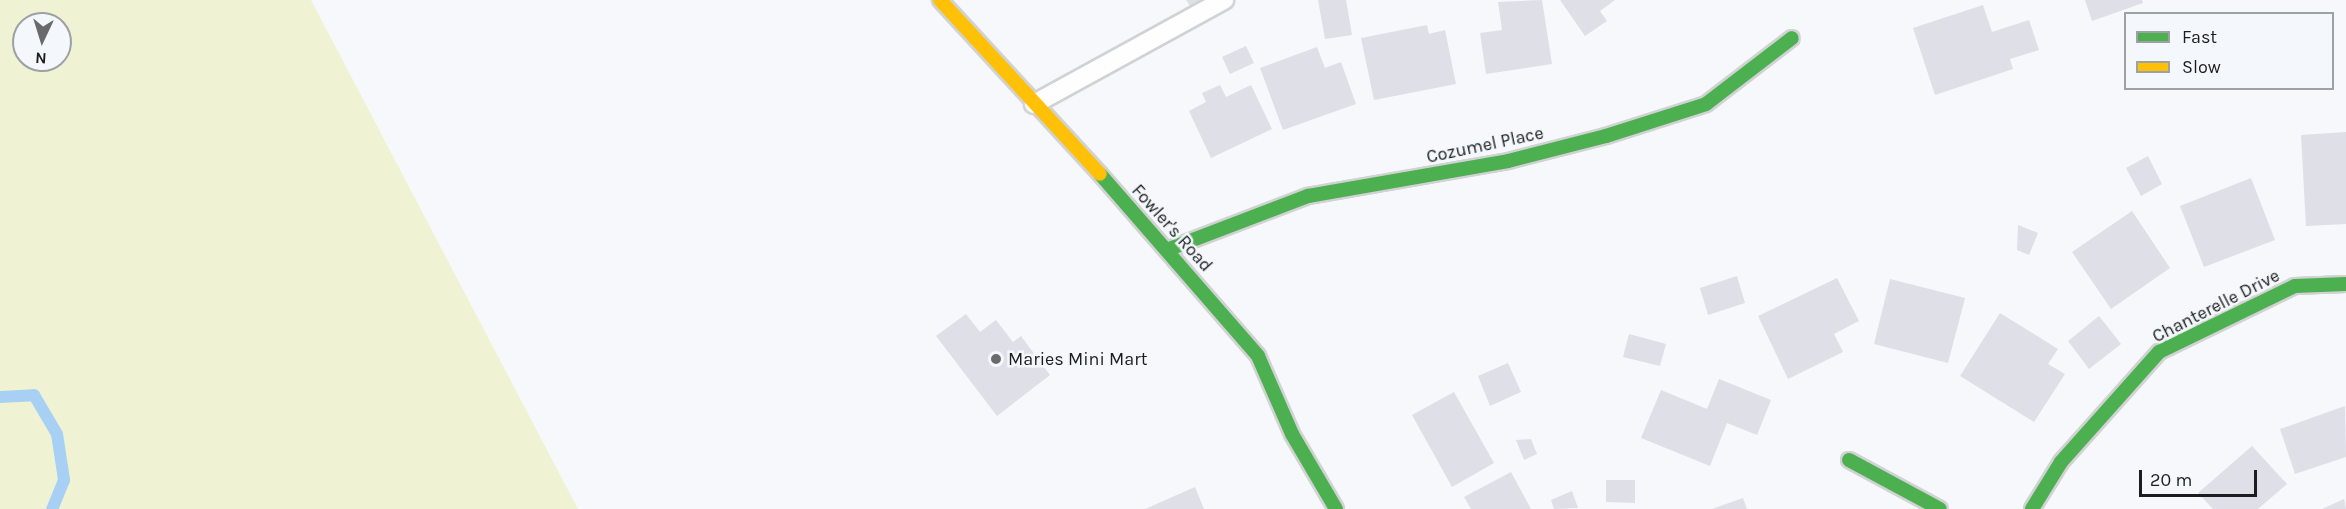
<!DOCTYPE html>
<html>
<head>
<meta charset="utf-8">
<style>
  body { margin:0 }
  #map { position:relative; width:2346px; height:509px; overflow:hidden; background:#f6f8fb; font-family:Karla,sans-serif }
  div>[style] { position:absolute }
  .green>* { inset:0; background:#f0f3d3 }
  .stream>* { height:12px; margin:-6px; padding:0 6px; transform-origin:6px; border-radius:6px; background:#a8d0f5 }
  .building>* { inset:0; background:#dedfe7 }
  .roads { filter:drop-shadow(2px 0 #d1d2d4) drop-shadow(-2px 0 #d1d2d4) drop-shadow(0 2px #d1d2d4) drop-shadow(0 -2px #d1d2d4) }
  .lane>* { height:18px; margin:-9px; padding:0 9px; transform-origin:9px; border-radius:9px; background:#fefefe }
  .fast>* { height:14px; margin:-7px; padding:0 7px; transform-origin:7px; border-radius:7px; background:#4caf50 }
  .slow>* { height:14px; margin:-7px; padding:0 7px; transform-origin:7px; border-radius:7px; background:#ffc107 }
  .dots>* { width:16px; height:16px; translate:-50% -50%; box-sizing:border-box; border:3px solid #f4f8fd; border-radius:50% }
  span { translate:-50% -50%; white-space:nowrap; text-align:center; line-height:1.15; -webkit-text-stroke:5px #f4f8fd; paint-order:stroke }
  .street-label { font-size:18px; color:#1b1d1e }
  .poi-label { font-size:18px; color:#1b1d1e }
  .left { translate:0 -50%; text-align:left }
  .legend { position:absolute; left:2124px; top:12px; width:210px; height:78px; box-sizing:border-box; background:#f4f8fd; border:2px solid #9da0a4; margin:0; padding:8px 10px; list-style:none; font-size:18px; color:#1b1d1e }
  .legend li { display:flex; align-items:center; gap:12px; height:30px }
  .legend b { width:30px; border:2px solid #9da0a4 }
  .north { position:absolute; left:12px; top:12px; width:60px; height:60px; box-sizing:border-box; background:#f4f8fd; border:2px solid #9da0a4; border-radius:50%; rotate:184deg; font-size:16px; font-weight:700; line-height:24px; text-align:center; color:#1b1d1e }
  .north::after { content:''; display:block; margin:auto; width:21px; height:27px; background:#686a6b; clip-path:polygon(50% 0,100% 100%,50% 72%,0 100%) }
  .scale { position:absolute; left:2139px; top:470px; width:118px; height:27px; box-sizing:border-box; border:3px solid #1b1d1e; border-top:0; padding-left:8px; font-size:18px; line-height:21px; white-space:nowrap; color:#1b1d1e; -webkit-text-stroke:4px #f4f8fd; paint-order:stroke }
</style>
</head>
<body>
<div id="map">
  <div class="green">
    <div style="clip-path:polygon(evenodd,0 0,311px 0,578px 509px,0 509px,0 0,24px 24px,60px 24px,60px 60px,24px 60px,24px 24px)"></div>
  </div>
  <div class="stream">
    <div style="left:0;top:397px;width:34px;rotate:-3deg"></div>
    <div style="left:34px;top:395px;width:45px;rotate:59.5deg"></div>
    <div style="left:57px;top:434px;width:47px;rotate:81.3deg"></div>
    <div style="left:64px;top:480px;width:31px;rotate:112deg"></div>
  </div>
  <div class="building">
    <div style="clip-path:polygon(1186px 0,1212px 0,1194px 12px)"></div>
    <div style="clip-path:polygon(1318px 0,1346px 0,1352px 35px,1325px 39px)"></div>
    <div style="clip-path:polygon(1542px 0,1552px 64px,1486px 74px,1480px 33px,1502px 30px,1498px 2px)"></div>
    <div style="clip-path:polygon(1560px 0,1615px 0,1600px 11px,1607px 21px,1585px 36px)"></div>
    <div style="clip-path:polygon(2085px 0,2142px 0,2143px 3px,2092px 21px)"></div>
    <div style="clip-path:polygon(1983px 5px,1992px 32px,2029px 20px,2039px 50px,2010px 59px,2013px 69px,1935px 95px,1913px 28px)"></div>
    <div style="clip-path:polygon(1427px 25px,1429px 34px,1445px 30px,1456px 84px,1374px 100px,1361px 38px)"></div>
    <div style="clip-path:polygon(1246px 46px,1254px 63px,1230px 74px,1222px 57px)"></div>
    <div style="clip-path:polygon(1317px 47px,1325px 68px,1341px 62px,1356px 104px,1283px 130px,1260px 68px)"></div>
    <div style="clip-path:polygon(1220px 85px,1226px 97px,1251px 85px,1272px 129px,1211px 158px,1189px 111px,1206px 102px,1202px 93px)"></div>
    <div style="clip-path:polygon(2346px 132px,2346px 224px,2306px 226px,2301px 135px)"></div>
    <div style="clip-path:polygon(2148px 156px,2162px 184px,2141px 196px,2126px 168px)"></div>
    <div style="clip-path:polygon(2251px 178px,2275px 240px,2204px 267px,2180px 206px)"></div>
    <div style="clip-path:polygon(2132px 211px,2170px 268px,2111px 309px,2072px 252px)"></div>
    <div style="clip-path:polygon(2018px 225px,2038px 233px,2029px 255px,2017px 250px)"></div>
    <div style="clip-path:polygon(1737px 276px,1745px 303px,1708px 315px,1700px 288px)"></div>
    <div style="clip-path:polygon(1837px 278px,1859px 321px,1834px 334px,1843px 352px,1788px 379px,1758px 316px)"></div>
    <div style="clip-path:polygon(1890px 279px,1965px 298px,1948px 363px,1874px 344px)"></div>
    <div style="clip-path:polygon(2000px 313px,2058px 349px,2048px 364px,2065px 374px,2034px 422px,1960px 376px)"></div>
    <div style="clip-path:polygon(966px 314px,980px 332px,996px 320px,1013px 342px,1021px 336px,1050px 375px,997px 416px,936px 336px)"></div>
    <div style="clip-path:polygon(2099px 316px,2121px 344px,2089px 369px,2068px 341px)"></div>
    <div style="clip-path:polygon(1629px 334px,1666px 344px,1660px 366px,1623px 357px)"></div>
    <div style="clip-path:polygon(1508px 363px,1521px 392px,1490px 406px,1478px 376px)"></div>
    <div style="clip-path:polygon(1719px 379px,1771px 400px,1757px 435px,1727px 423px,1710px 466px,1641px 438px,1661px 390px,1707px 409px)"></div>
    <div style="clip-path:polygon(1454px 392px,1494px 463px,1452px 487px,1412px 415px)"></div>
    <div style="clip-path:polygon(2345px 406px,2346px 457px,2295px 474px,2280px 429px)"></div>
    <div style="clip-path:polygon(1531px 439px,1537px 454px,1524px 460px,1516px 440px)"></div>
    <div style="clip-path:polygon(2252px 446px,2287px 484px,2258px 509px,2213px 509px,2198px 493px)"></div>
    <div style="clip-path:polygon(1511px 472px,1531px 509px,1471px 509px,1464px 497px)"></div>
    <div style="clip-path:polygon(1606px 480px,1635px 480px,1635px 503px,1606px 502px)"></div>
    <div style="clip-path:polygon(1195px 487px,1204px 509px,1145px 509px)"></div>
    <div style="clip-path:polygon(1572px 491px,1578px 508px,1554px 509px,1551px 500px)"></div>
    <div style="clip-path:polygon(1743px 498px,1747px 509px,1712px 509px)"></div>
    <div style="clip-path:polygon(2344px 499px,2346px 509px,2322px 509px)"></div>
  </div>
  <div class="roads">
    <div class="lane">
      <div style="left:1034px;top:104px;width:217px;rotate:-28.7deg"></div>
    </div>
    <div class="fast">
      <div style="left:1100px;top:174px;width:241px;rotate:49deg"></div>
      <div style="left:1258px;top:356px;width:85px;rotate:66.4deg"></div>
      <div style="left:1292px;top:434px;width:87px;rotate:59.6deg"></div>
      <div style="left:1169px;top:249px;width:149px;rotate:-20.9deg"></div>
      <div style="left:1308px;top:196px;width:203px;rotate:-9.9deg"></div>
      <div style="left:1508px;top:161px;width:101px;rotate:-14.3deg"></div>
      <div style="left:1606px;top:136px;width:105px;rotate:-17.7deg"></div>
      <div style="left:1706px;top:104px;width:108px;rotate:-37.5deg"></div>
      <div style="left:1849px;top:460px;width:103px;rotate:28.3deg"></div>
      <div style="left:2032px;top:509px;width:55px;rotate:-58.3deg"></div>
      <div style="left:2061px;top:462px;width:147px;rotate:-48.3deg"></div>
      <div style="left:2159px;top:352px;width:151px;rotate:-25.9deg"></div>
      <div style="left:2295px;top:286px;width:51px;rotate:-2.2deg"></div>
    </div>
    <div class="slow">
      <div style="left:940px;top:0;width:236px;rotate:47.4deg"></div>
    </div>
  </div>
  <div class="dots">
    <div style="left:996px;top:359px;background:#686a6b"></div>
  </div>
  <div class="street-label">
    <span style="left:1485px;top:145px;rotate:-12deg">Cozumel Place</span>
    <span style="left:1172px;top:228px;rotate:48deg">Fowler's Road</span>
    <span style="left:2216px;top:306px;rotate:-27deg">Chanterelle Drive</span>
  </div>
  <div class="poi-label">
    <span class="left" style="left:1008px;top:359px">Maries Mini Mart</span>
  </div>
  <ul class="legend">
  <li><b style="height:8px;background:#4caf50"></b>Fast</li>
  <li><b style="height:8px;background:#ffc107"></b>Slow</li>
  </ul>
  <div class="north">N</div>
  <div class="scale">20 m</div>
</div>
</body>
</html>
